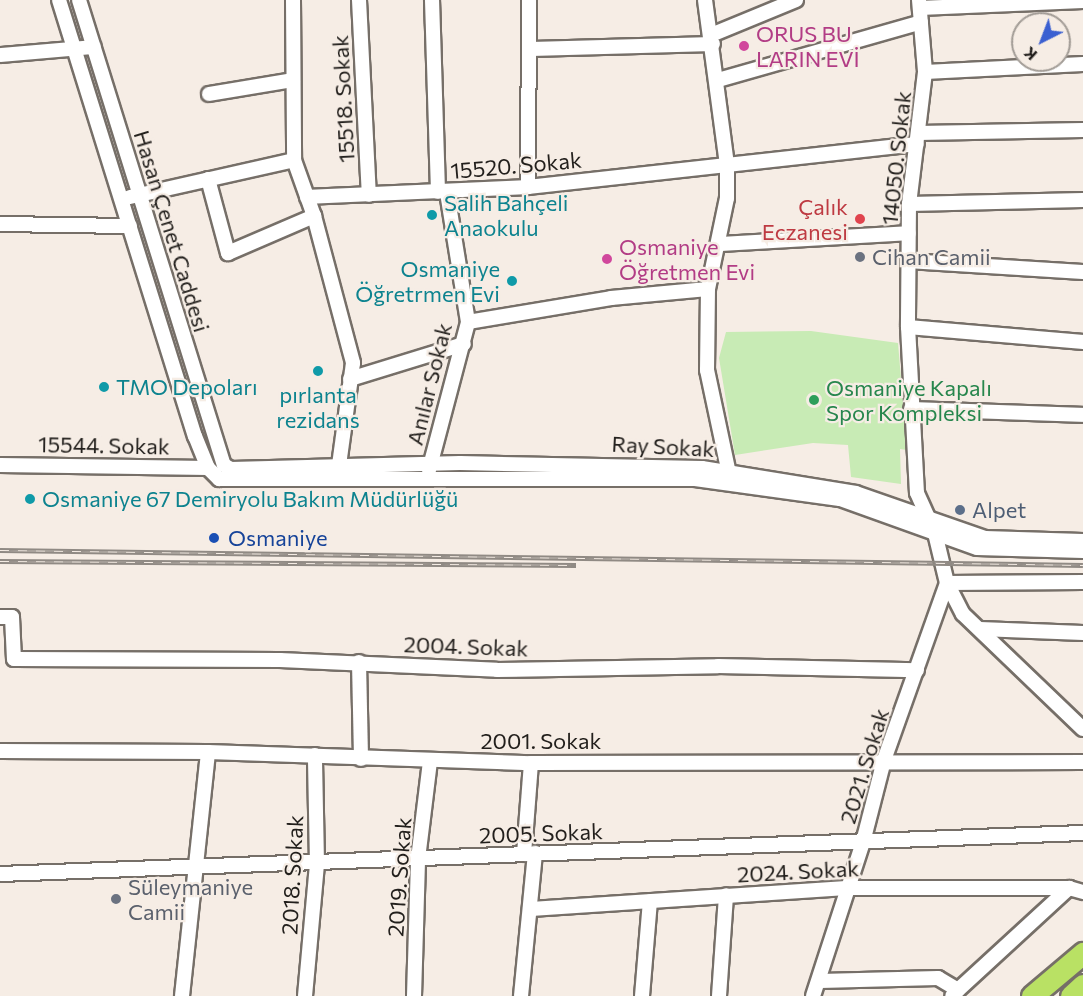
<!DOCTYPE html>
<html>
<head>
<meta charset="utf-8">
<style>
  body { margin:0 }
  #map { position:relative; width:1083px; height:996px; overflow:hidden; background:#f6ede5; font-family:Commissioner,sans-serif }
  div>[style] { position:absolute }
  .green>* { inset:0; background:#c8ebb5 }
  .roads { filter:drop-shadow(2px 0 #766f68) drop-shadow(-2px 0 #766f68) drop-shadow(0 2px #766f68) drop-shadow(0 -2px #766f68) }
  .minor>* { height:14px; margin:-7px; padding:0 7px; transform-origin:7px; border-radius:7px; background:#fff }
  .highway>* { height:21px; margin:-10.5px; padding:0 10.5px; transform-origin:10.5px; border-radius:10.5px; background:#b9e164 }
  .rail>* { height:5px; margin-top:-2.5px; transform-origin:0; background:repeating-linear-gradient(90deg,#f6ede5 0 9px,#908a84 0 18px); box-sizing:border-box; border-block:2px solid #908a84 }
  .dots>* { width:16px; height:16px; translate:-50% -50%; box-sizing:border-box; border:3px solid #f6ede5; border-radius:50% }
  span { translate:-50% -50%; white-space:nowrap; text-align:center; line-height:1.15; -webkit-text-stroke:4.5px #f6ede5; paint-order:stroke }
  .hotel-label { font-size:22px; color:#b23c85 }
  .left { translate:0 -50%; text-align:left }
  .street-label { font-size:22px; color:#221f1c }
  .culture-label { font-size:22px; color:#0d838f }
  .right { translate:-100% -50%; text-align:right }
  .health-label { font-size:22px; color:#be3a42 }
  .worship-label { font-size:22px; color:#5b616d }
  .leisure-label { font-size:22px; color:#27864d }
  .service-label { font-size:22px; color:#4e5e75 }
  .transit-label { font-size:22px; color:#164399 }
  .north { position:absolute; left:1011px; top:12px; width:60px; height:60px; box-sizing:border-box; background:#f6ede5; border:2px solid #a19b95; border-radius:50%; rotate:222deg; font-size:16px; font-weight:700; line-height:24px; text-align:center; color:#221f1c }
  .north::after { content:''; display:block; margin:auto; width:21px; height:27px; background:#3b60d1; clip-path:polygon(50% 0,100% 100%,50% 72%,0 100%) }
</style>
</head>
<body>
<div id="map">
  <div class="green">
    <div style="clip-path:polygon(811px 331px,898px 343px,907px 450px,900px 449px,901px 484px,851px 477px,848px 445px,813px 443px,735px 455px,719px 358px,726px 332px)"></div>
  </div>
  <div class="roads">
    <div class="minor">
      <div style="left:59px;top:0;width:457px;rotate:72.7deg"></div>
      <div style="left:195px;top:436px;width:35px;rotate:68deg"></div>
      <div style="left:208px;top:468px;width:16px;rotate:45deg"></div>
      <div style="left:219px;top:479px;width:476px"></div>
      <div style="left:695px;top:479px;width:146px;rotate:7.9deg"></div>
      <div style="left:840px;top:499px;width:145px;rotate:19.7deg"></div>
      <div style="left:977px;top:548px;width:106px;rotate:1.6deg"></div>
      <div style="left:79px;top:0;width:487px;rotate:72.7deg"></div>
      <div style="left:224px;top:465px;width:8px;rotate:30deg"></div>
      <div style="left:231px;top:469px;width:229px;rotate:-1.5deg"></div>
      <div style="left:460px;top:463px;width:242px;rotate:1.2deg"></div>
      <div style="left:702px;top:468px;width:156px;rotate:9.2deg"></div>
      <div style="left:856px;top:493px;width:137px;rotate:19.2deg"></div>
      <div style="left:985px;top:538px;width:98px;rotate:1.8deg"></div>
      <div style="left:293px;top:0;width:160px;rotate:89.6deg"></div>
      <div style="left:294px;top:160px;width:59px;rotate:70.3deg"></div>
      <div style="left:314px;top:216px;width:152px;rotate:75.1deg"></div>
      <div style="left:353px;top:363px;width:103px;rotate:97.8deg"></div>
      <div style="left:359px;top:0;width:195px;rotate:87.1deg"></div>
      <div style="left:432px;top:0;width:192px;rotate:88.2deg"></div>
      <div style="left:705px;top:0;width:166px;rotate:82.4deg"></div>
      <div style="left:727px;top:165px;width:33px;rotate:90deg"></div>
      <div style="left:727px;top:198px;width:93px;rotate:101.8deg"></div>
      <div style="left:708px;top:289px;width:81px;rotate:90.7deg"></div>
      <div style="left:707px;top:370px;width:110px;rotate:78deg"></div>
      <div style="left:919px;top:0;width:72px;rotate:85.2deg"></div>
      <div style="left:925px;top:72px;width:133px;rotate:96.9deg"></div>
      <div style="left:909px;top:204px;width:123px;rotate:90.5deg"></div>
      <div style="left:908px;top:327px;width:166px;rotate:86.9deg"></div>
      <div style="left:917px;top:493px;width:44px;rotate:65.8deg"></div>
      <div style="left:935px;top:533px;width:51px;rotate:76.5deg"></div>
      <div style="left:947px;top:583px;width:35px;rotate:63deg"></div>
      <div style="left:963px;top:614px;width:166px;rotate:43.8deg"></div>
      <div style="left:920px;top:8px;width:163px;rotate:-2.5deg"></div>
      <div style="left:711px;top:35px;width:92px;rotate:-22.4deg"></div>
      <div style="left:531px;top:49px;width:182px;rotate:-1.6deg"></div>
      <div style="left:0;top:55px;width:94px;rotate:-4.9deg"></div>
      <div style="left:925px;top:72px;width:158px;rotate:-2.9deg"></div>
      <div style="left:718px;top:80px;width:211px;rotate:-15.9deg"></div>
      <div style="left:209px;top:94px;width:85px;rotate:-9.5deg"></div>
      <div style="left:918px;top:133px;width:165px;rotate:-1deg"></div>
      <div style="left:208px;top:179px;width:77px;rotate:74.9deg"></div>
      <div style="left:228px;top:253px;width:94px;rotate:-23.3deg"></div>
      <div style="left:528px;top:187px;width:187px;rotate:-89.7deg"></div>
      <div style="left:130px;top:197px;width:168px;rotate:-12.7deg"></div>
      <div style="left:307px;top:197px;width:221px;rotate:-2.6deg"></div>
      <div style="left:528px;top:187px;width:391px;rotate:-6.3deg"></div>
      <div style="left:909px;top:204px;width:174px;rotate:-1.3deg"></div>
      <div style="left:0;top:224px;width:130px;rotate:0.9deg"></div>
      <div style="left:719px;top:244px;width:190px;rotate:-3.3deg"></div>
      <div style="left:908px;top:261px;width:175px;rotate:3.6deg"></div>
      <div style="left:468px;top:322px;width:145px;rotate:-9.5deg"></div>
      <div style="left:611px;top:298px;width:97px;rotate:-5.3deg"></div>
      <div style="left:908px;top:327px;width:176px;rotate:4.9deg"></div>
      <div style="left:350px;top:379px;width:119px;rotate:-17.1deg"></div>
      <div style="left:911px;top:409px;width:172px;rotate:2deg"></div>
      <div style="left:0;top:465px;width:208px;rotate:0.8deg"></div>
      <div style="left:429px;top:470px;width:153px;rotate:-75.2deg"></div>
      <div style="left:468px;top:322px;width:132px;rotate:-99.2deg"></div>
      <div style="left:947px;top:583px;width:136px;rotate:-0.4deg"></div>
      <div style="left:0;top:617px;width:12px"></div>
      <div style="left:12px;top:617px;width:42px;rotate:87.3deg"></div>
      <div style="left:14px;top:659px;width:266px;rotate:0.2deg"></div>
      <div style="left:280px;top:660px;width:217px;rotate:2.6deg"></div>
      <div style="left:497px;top:670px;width:221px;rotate:-1deg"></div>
      <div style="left:718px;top:666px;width:199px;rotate:1.2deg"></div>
      <div style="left:980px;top:629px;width:103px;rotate:2.2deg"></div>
      <div style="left:359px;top:662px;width:97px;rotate:88.8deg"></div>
      <div style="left:0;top:751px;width:208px;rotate:0.3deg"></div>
      <div style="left:208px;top:752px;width:323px;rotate:2deg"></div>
      <div style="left:531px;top:763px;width:552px;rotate:-0.1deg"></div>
      <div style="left:524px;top:854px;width:91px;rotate:-85.6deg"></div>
      <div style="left:0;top:874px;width:1084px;rotate:-2.17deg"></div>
      <div style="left:531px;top:909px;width:316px;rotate:-3.8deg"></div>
      <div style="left:846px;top:888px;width:223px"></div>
      <div style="left:820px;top:981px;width:118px;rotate:-1.5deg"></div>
      <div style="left:938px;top:978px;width:23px;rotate:31deg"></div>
      <div style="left:958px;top:990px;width:8px;rotate:135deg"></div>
      <div style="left:958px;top:990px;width:151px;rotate:-42.6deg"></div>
      <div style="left:1069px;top:888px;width:15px;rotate:16deg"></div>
      <div style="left:182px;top:996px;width:245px;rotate:-83.9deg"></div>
      <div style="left:305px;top:996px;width:133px;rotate:-84.8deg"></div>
      <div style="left:317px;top:864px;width:109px;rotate:-91.1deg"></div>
      <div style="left:414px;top:996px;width:137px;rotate:-88.3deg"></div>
      <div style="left:418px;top:859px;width:99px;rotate:-83deg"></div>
      <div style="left:521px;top:996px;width:144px;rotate:-84.4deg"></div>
      <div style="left:642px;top:996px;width:95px;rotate:-85.2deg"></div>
      <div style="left:719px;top:996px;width:101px;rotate:-86deg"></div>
      <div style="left:813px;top:996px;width:162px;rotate:-72deg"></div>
      <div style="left:863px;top:842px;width:85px;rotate:-75.6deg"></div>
      <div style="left:884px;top:760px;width:188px;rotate:-70.4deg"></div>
    </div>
    <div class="highway">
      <div style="left:1032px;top:996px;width:67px;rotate:-40.1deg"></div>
      <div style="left:1071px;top:996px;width:16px;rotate:-43deg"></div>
    </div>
  </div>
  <div class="rail">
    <div style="left:0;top:550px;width:1083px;rotate:0.79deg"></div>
    <div style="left:0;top:561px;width:576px;rotate:0.4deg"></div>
  </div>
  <div class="dots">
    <div style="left:744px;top:46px;background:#d1479c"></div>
    <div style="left:432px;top:215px;background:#0f9aa8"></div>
    <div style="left:860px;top:219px;background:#e0444e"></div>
    <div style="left:860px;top:257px;background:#6b7280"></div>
    <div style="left:607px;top:259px;background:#d1479c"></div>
    <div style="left:512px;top:281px;background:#0f9aa8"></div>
    <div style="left:318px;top:371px;background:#0f9aa8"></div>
    <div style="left:104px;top:387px;background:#0f9aa8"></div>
    <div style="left:814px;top:400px;background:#2e9e5b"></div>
    <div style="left:30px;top:499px;background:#0f9aa8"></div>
    <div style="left:960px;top:510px;background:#5c6f8a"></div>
    <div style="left:214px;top:538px;background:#1a4fb4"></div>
    <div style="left:116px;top:899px;background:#6b7280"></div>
  </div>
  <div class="hotel-label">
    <span class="left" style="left:756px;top:46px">ORUS BU<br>LARIN EVİ</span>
    <span class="left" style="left:619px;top:259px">Osmaniye<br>Öğretmen Evi</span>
  </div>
  <div class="street-label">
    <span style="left:343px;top:99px;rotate:-93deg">15518. Sokak</span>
    <span style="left:896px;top:158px;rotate:-84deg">14050. Sokak</span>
    <span style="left:516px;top:165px;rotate:-5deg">15520. Sokak</span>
    <span style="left:172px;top:231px;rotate:73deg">Hasan Çenet Caddesi</span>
    <span style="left:429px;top:384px;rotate:-76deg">Anılar Sokak</span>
    <span style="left:104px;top:445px;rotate:1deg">15544. Sokak</span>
    <span style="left:663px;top:446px;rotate:3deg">Ray Sokak</span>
    <span style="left:466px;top:646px;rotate:2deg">2004. Sokak</span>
    <span style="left:541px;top:741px">2001. Sokak</span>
    <span style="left:864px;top:766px;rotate:-73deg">2021. Sokak</span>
    <span style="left:541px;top:833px;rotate:-2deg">2005. Sokak</span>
    <span style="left:798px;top:871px;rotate:-3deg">2024. Sokak</span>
    <span style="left:292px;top:875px;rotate:-87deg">2018. Sokak</span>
    <span style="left:399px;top:877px;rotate:-86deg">2019. Sokak</span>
  </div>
  <div class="culture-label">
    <span class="left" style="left:444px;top:215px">Salih Bahçeli<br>Anaokulu</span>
    <span class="right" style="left:500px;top:281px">Osmaniye<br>Öğretrmen Evi</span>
    <span class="left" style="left:116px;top:387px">TMO Depoları</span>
    <span style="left:318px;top:407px">pırlanta<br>rezidans</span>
    <span class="left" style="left:42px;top:499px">Osmaniye 67 Demiryolu Bakım Müdürlüğü</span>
  </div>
  <div class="health-label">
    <span class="right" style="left:848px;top:219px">Çalık<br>Eczanesi</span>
  </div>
  <div class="worship-label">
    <span class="left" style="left:872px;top:257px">Cihan Camii</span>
    <span class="left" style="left:128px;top:899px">Süleymaniye<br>Camii</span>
  </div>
  <div class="leisure-label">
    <span class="left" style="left:826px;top:400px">Osmaniye Kapalı<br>Spor Kompleksi</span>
  </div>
  <div class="service-label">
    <span class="left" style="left:972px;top:510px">Alpet</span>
  </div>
  <div class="transit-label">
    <span class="left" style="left:228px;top:538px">Osmaniye</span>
  </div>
  <div class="north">K</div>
</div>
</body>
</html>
